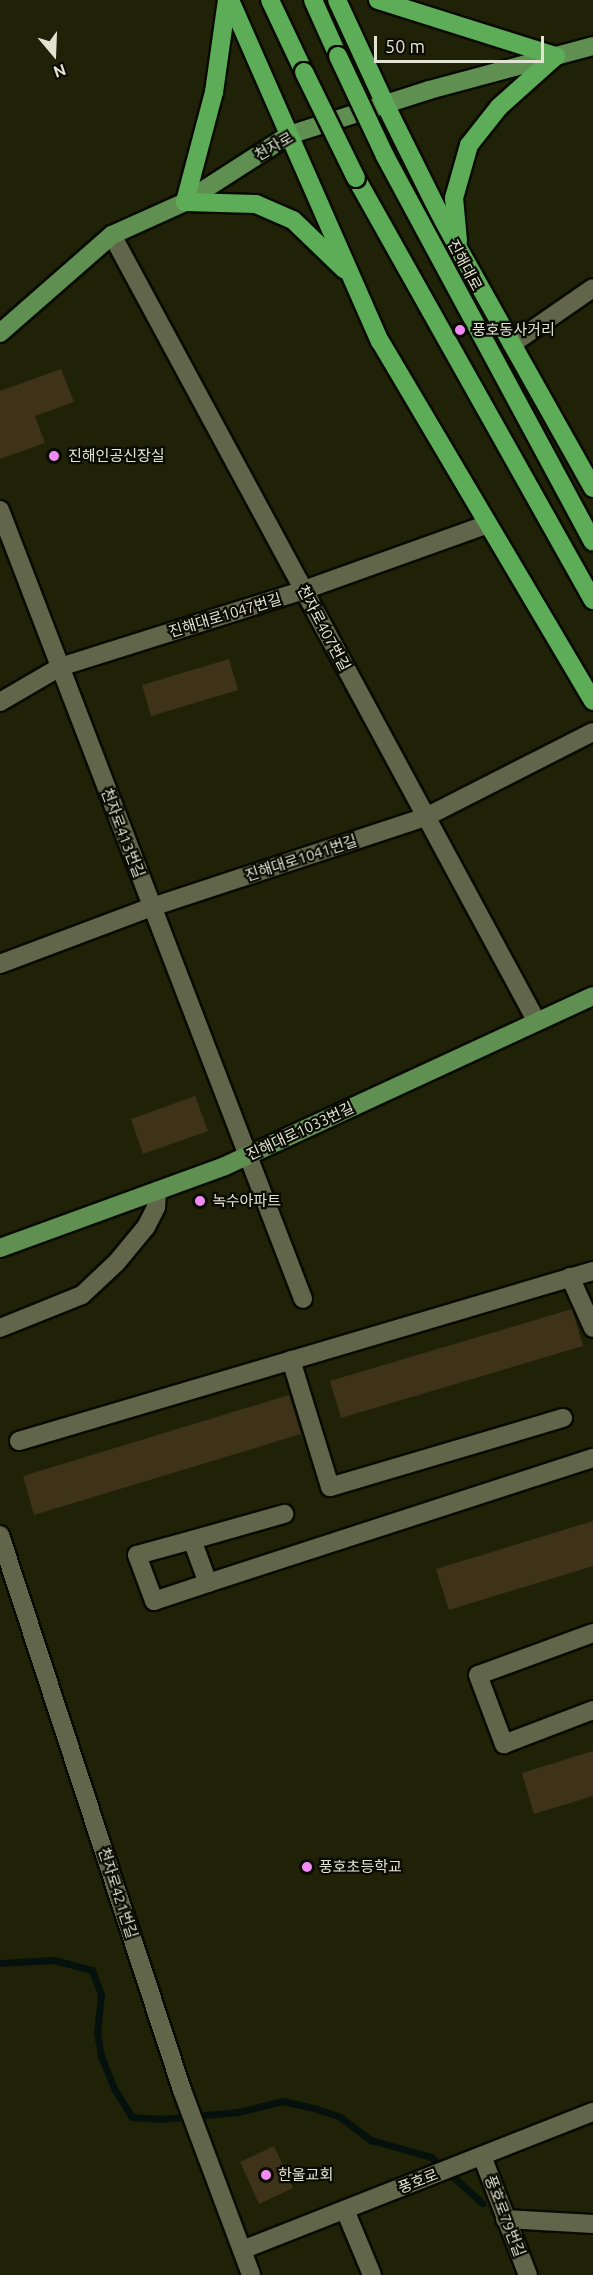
<!DOCTYPE html>
<html>
<head>
<meta charset="utf-8">
<style>
  body { margin:0 }
  #map { position:relative; width:593px; height:2275px; overflow:hidden; background:#202208; font-family:Ubuntu,"Noto Sans KR",sans-serif }
  div>[style] { position:absolute }
  .stream>* { height:7px; margin:-3.5px; padding:0 3.5px; transform-origin:3.5px; border-radius:3.5px; background:#05110d }
  .building>* { inset:0; background:#3e3219 }
  .roads { filter:drop-shadow(2px 0 #0a0b00) drop-shadow(-2px 0 #0a0b00) drop-shadow(0 2px #0a0b00) drop-shadow(0 -2px #0a0b00) }
  .minor>* { height:18px; margin:-9px; padding:0 9px; transform-origin:9px; border-radius:9px; background:#616549 }
  .major>* { height:18px; margin:-9px; padding:0 9px; transform-origin:9px; border-radius:9px; background:#5f9052 }
  .highway>* { height:18px; margin:-9px; padding:0 9px; transform-origin:9px; border-radius:9px; background:#5dac58 }
  .bridges { filter:drop-shadow(2px 0 #0a0b00) drop-shadow(-2px 0 #0a0b00) drop-shadow(0 2px #0a0b00) drop-shadow(0 -2px #0a0b00) }
  .highway-bridge>* { height:18px; margin:-9px; padding:0 9px; transform-origin:9px; border-radius:9px; background:#5dac58 }
  .dots>* { width:16px; height:16px; translate:-50% -50%; box-sizing:border-box; border:3px solid #0a0b03; border-radius:50% }
  span { translate:-50% -50%; white-space:nowrap; text-align:center; line-height:1.15; -webkit-text-stroke:4.5px #0a0b03; paint-order:stroke }
  .street-label { font-size:15px; color:#e1e3d3 }
  .poi-label { font-size:15px; color:#e1e3d3 }
  .left { translate:0 -50%; text-align:left }
  .north { position:absolute; left:24px; top:24px; width:60px; height:60px; -webkit-text-stroke:4px #0a0b03; paint-order:stroke; rotate:161deg; font-size:16px; font-weight:700; line-height:24px; text-align:center; color:#e1e3d3 }
  .north::after { content:''; display:block; margin:auto; width:21px; height:27px; background:#e1e3d3; clip-path:polygon(50% 0,100% 100%,50% 72%,0 100%) }
  .scale { position:absolute; left:374px; top:36px; width:170px; height:27px; box-sizing:border-box; border:3px solid #e1e3d3; border-top:0; padding-left:8px; font-size:18px; line-height:21px; white-space:nowrap; color:#e1e3d3; -webkit-text-stroke:4px #0a0b03; paint-order:stroke }
</style>
</head>
<body>
<div id="map">
  <div class="stream">
    <div style="left:0;top:1963px;width:54px;rotate:-3.2deg"></div>
    <div style="left:54px;top:1960px;width:39px;rotate:15deg"></div>
    <div style="left:92px;top:1970px;width:27px;rotate:70deg"></div>
    <div style="left:101px;top:1995px;width:38px;rotate:96deg"></div>
    <div style="left:97px;top:2033px;width:23px;rotate:80deg"></div>
    <div style="left:101px;top:2056px;width:37px;rotate:68deg"></div>
    <div style="left:115px;top:2090px;width:32px;rotate:58deg"></div>
    <div style="left:132px;top:2117px;width:29px;rotate:4deg"></div>
    <div style="left:161px;top:2119px;width:77px;rotate:-5.2deg"></div>
    <div style="left:238px;top:2112px;width:46px;rotate:-13.7deg"></div>
    <div style="left:283px;top:2101px;width:35px;rotate:13deg"></div>
    <div style="left:317px;top:2109px;width:24px;rotate:19deg"></div>
    <div style="left:340px;top:2117px;width:39px;rotate:37deg"></div>
    <div style="left:371px;top:2140px;width:62px;rotate:15.8deg"></div>
    <div style="left:431px;top:2157px;width:69px;rotate:42deg"></div>
  </div>
  <div class="building">
    <div style="clip-path:polygon(61px 369px,74px 402px,35px 416px,45px 443px,0 459px,0 391px)"></div>
    <div style="clip-path:polygon(229px 659px,238px 690px,151px 716px,142px 685px)"></div>
    <div style="clip-path:polygon(195px 1096px,208px 1131px,143px 1154px,131px 1119px)"></div>
    <div style="clip-path:polygon(572px 1309px,583px 1346px,341px 1418px,330px 1381px)"></div>
    <div style="clip-path:polygon(289px 1395px,301px 1434px,34px 1515px,23px 1476px)"></div>
    <div style="clip-path:polygon(593px 1521px,593px 1566px,449px 1610px,436px 1569px)"></div>
    <div style="clip-path:polygon(593px 1751px,593px 1796px,534px 1814px,522px 1773px)"></div>
    <div style="clip-path:polygon(274px 2146px,293px 2188px,259px 2204px,240px 2162px)"></div>
  </div>
  <div class="roads">
    <div class="minor">
      <div style="left:112px;top:235px;width:892px;rotate:61.63deg"></div>
      <div style="left:512px;top:344px;width:98px;rotate:-34.7deg"></div>
      <div style="left:0;top:510px;width:845px;rotate:68.99deg"></div>
      <div style="left:0;top:702px;width:69px;rotate:-30.3deg"></div>
      <div style="left:60px;top:667px;width:256px;rotate:-17.5deg"></div>
      <div style="left:304px;top:590px;width:195px;rotate:-19.7deg"></div>
      <div style="left:0;top:964px;width:162px;rotate:-20.6deg"></div>
      <div style="left:152px;top:907px;width:288px;rotate:-18.2deg"></div>
      <div style="left:426px;top:817px;width:187px;rotate:-27deg"></div>
      <div style="left:570px;top:1277px;width:56px;rotate:65.7deg"></div>
      <div style="left:0;top:1328px;width:88px;rotate:-21.9deg"></div>
      <div style="left:82px;top:1295px;width:48px;rotate:-43.3deg"></div>
      <div style="left:117px;top:1262px;width:45px;rotate:-50.4deg"></div>
      <div style="left:146px;top:1227px;width:22px;rotate:-63deg"></div>
      <div style="left:156px;top:1207px;width:16px;rotate:-86deg"></div>
      <div style="left:291px;top:1360px;width:133px;rotate:72.9deg"></div>
      <div style="left:330px;top:1487px;width:243px;rotate:-16.5deg"></div>
      <div style="left:19px;top:1441px;width:599px;rotate:-16.5deg"></div>
      <div style="left:0;top:1535px;width:584px;rotate:71.84deg"></div>
      <div style="left:182px;top:2090px;width:197px;rotate:69.5deg"></div>
      <div style="left:192px;top:1540px;width:96px;rotate:-15.8deg"></div>
      <div style="left:208px;top:1583px;width:46px;rotate:-110.4deg"></div>
      <div style="left:192px;top:1540px;width:57px;rotate:164.7deg"></div>
      <div style="left:137px;top:1555px;width:49px;rotate:69.7deg"></div>
      <div style="left:154px;top:1601px;width:57px;rotate:-18.4deg"></div>
      <div style="left:208px;top:1583px;width:405px;rotate:-18deg"></div>
      <div style="left:593px;top:1633px;width:122px;rotate:159.9deg"></div>
      <div style="left:478px;top:1675px;width:74px;rotate:69.4deg"></div>
      <div style="left:504px;top:1744px;width:95px;rotate:-20.9deg"></div>
      <div style="left:482px;top:2156px;width:128px;rotate:68.9deg"></div>
      <div style="left:345px;top:2210px;width:70px;rotate:67.4deg"></div>
      <div style="left:505px;top:2219px;width:88px;rotate:3.3deg"></div>
      <div style="left:242px;top:2250px;width:377px;rotate:-21.5deg"></div>
    </div>
    <div class="major">
      <div style="left:0;top:333px;width:149px;rotate:-41.2deg"></div>
      <div style="left:112px;top:235px;width:80px;rotate:-24.3deg"></div>
      <div style="left:185px;top:202px;width:124px;rotate:-32.8deg"></div>
      <div style="left:289px;top:135px;width:147px;rotate:-17.8deg"></div>
      <div style="left:429px;top:90px;width:170px;rotate:-15deg"></div>
      <div style="left:0;top:1248px;width:239px;rotate:-20deg"></div>
      <div style="left:225px;top:1166px;width:405px;rotate:-24.8deg"></div>
    </div>
    <div class="highway">
      <div style="left:227px;top:0;width:93px;rotate:98deg"></div>
      <div style="left:214px;top:92px;width:114px;rotate:104.8deg"></div>
      <div style="left:185px;top:202px;width:71px;rotate:1.6deg"></div>
      <div style="left:256px;top:204px;width:40px;rotate:23.4deg"></div>
      <div style="left:293px;top:220px;width:71px;rotate:43.9deg"></div>
      <div style="left:230px;top:0;width:373px;rotate:66.3deg"></div>
      <div style="left:380px;top:341px;width:418px;rotate:59.4deg"></div>
      <div style="left:270px;top:0;width:80px;rotate:64.7deg"></div>
      <div style="left:313px;top:0;width:61px;rotate:65.9deg"></div>
      <div style="left:337px;top:0;width:115px;rotate:65.2deg"></div>
      <div style="left:385px;top:104px;width:131px;rotate:63.6deg"></div>
      <div style="left:443px;top:221px;width:306px;rotate:60.7deg"></div>
      <div style="left:378px;top:0;width:187px;rotate:17.5deg"></div>
      <div style="left:356px;top:178px;width:484px;rotate:60.7deg"></div>
      <div style="left:458px;top:241px;width:43px;rotate:-95.3deg"></div>
      <div style="left:454px;top:198px;width:55px;rotate:-74.2deg"></div>
      <div style="left:469px;top:145px;width:48px;rotate:-51.7deg"></div>
      <div style="left:499px;top:107px;width:76px;rotate:-41.8deg"></div>
    </div>
  </div>
  <div class="bridges">
    <div class="highway-bridge">
      <div style="left:338px;top:56px;width:110px;rotate:64.8deg"></div>
      <div style="left:385px;top:156px;width:438px;rotate:61.7deg"></div>
      <div style="left:304px;top:72px;width:118px;rotate:63.9deg"></div>
    </div>
  </div>
  <div class="dots">
    <div style="left:460px;top:330px;background:#f08bf5"></div>
    <div style="left:54px;top:456px;background:#f08bf5"></div>
    <div style="left:200px;top:1201px;background:#f08bf5"></div>
    <div style="left:307px;top:1867px;background:#f08bf5"></div>
    <div style="left:266px;top:2175px;background:#f08bf5"></div>
  </div>
  <div class="street-label">
    <span style="left:274px;top:146px;rotate:-30deg">천자로</span>
    <span style="left:465px;top:265px;rotate:62deg">진해대로</span>
    <span style="left:225px;top:615px;rotate:-17deg">진해대로1047번길</span>
    <span style="left:324px;top:628px;rotate:62deg">천자로407번길</span>
    <span style="left:123px;top:833px;rotate:69deg">천자로413번길</span>
    <span style="left:301px;top:858px;rotate:-18deg">진해대로1041번길</span>
    <span style="left:300px;top:1131px;rotate:-25deg">진해대로1033번길</span>
    <span style="left:118px;top:1893px;rotate:72deg">천자로421번길</span>
    <span style="left:418px;top:2181px;rotate:-21deg">풍호로</span>
    <span style="left:505px;top:2216px;rotate:69deg">풍호로79번길</span>
  </div>
  <div class="poi-label">
    <span class="left" style="left:472px;top:330px">풍호동사거리</span>
    <span class="left" style="left:68px;top:456px">진해인공신장실</span>
    <span class="left" style="left:212px;top:1201px">녹수아파트</span>
    <span class="left" style="left:319px;top:1867px">풍호초등학교</span>
    <span class="left" style="left:278px;top:2175px">한울교회</span>
  </div>
  <div class="north">N</div>
  <div class="scale">50 m</div>
</div>
</body>
</html>
